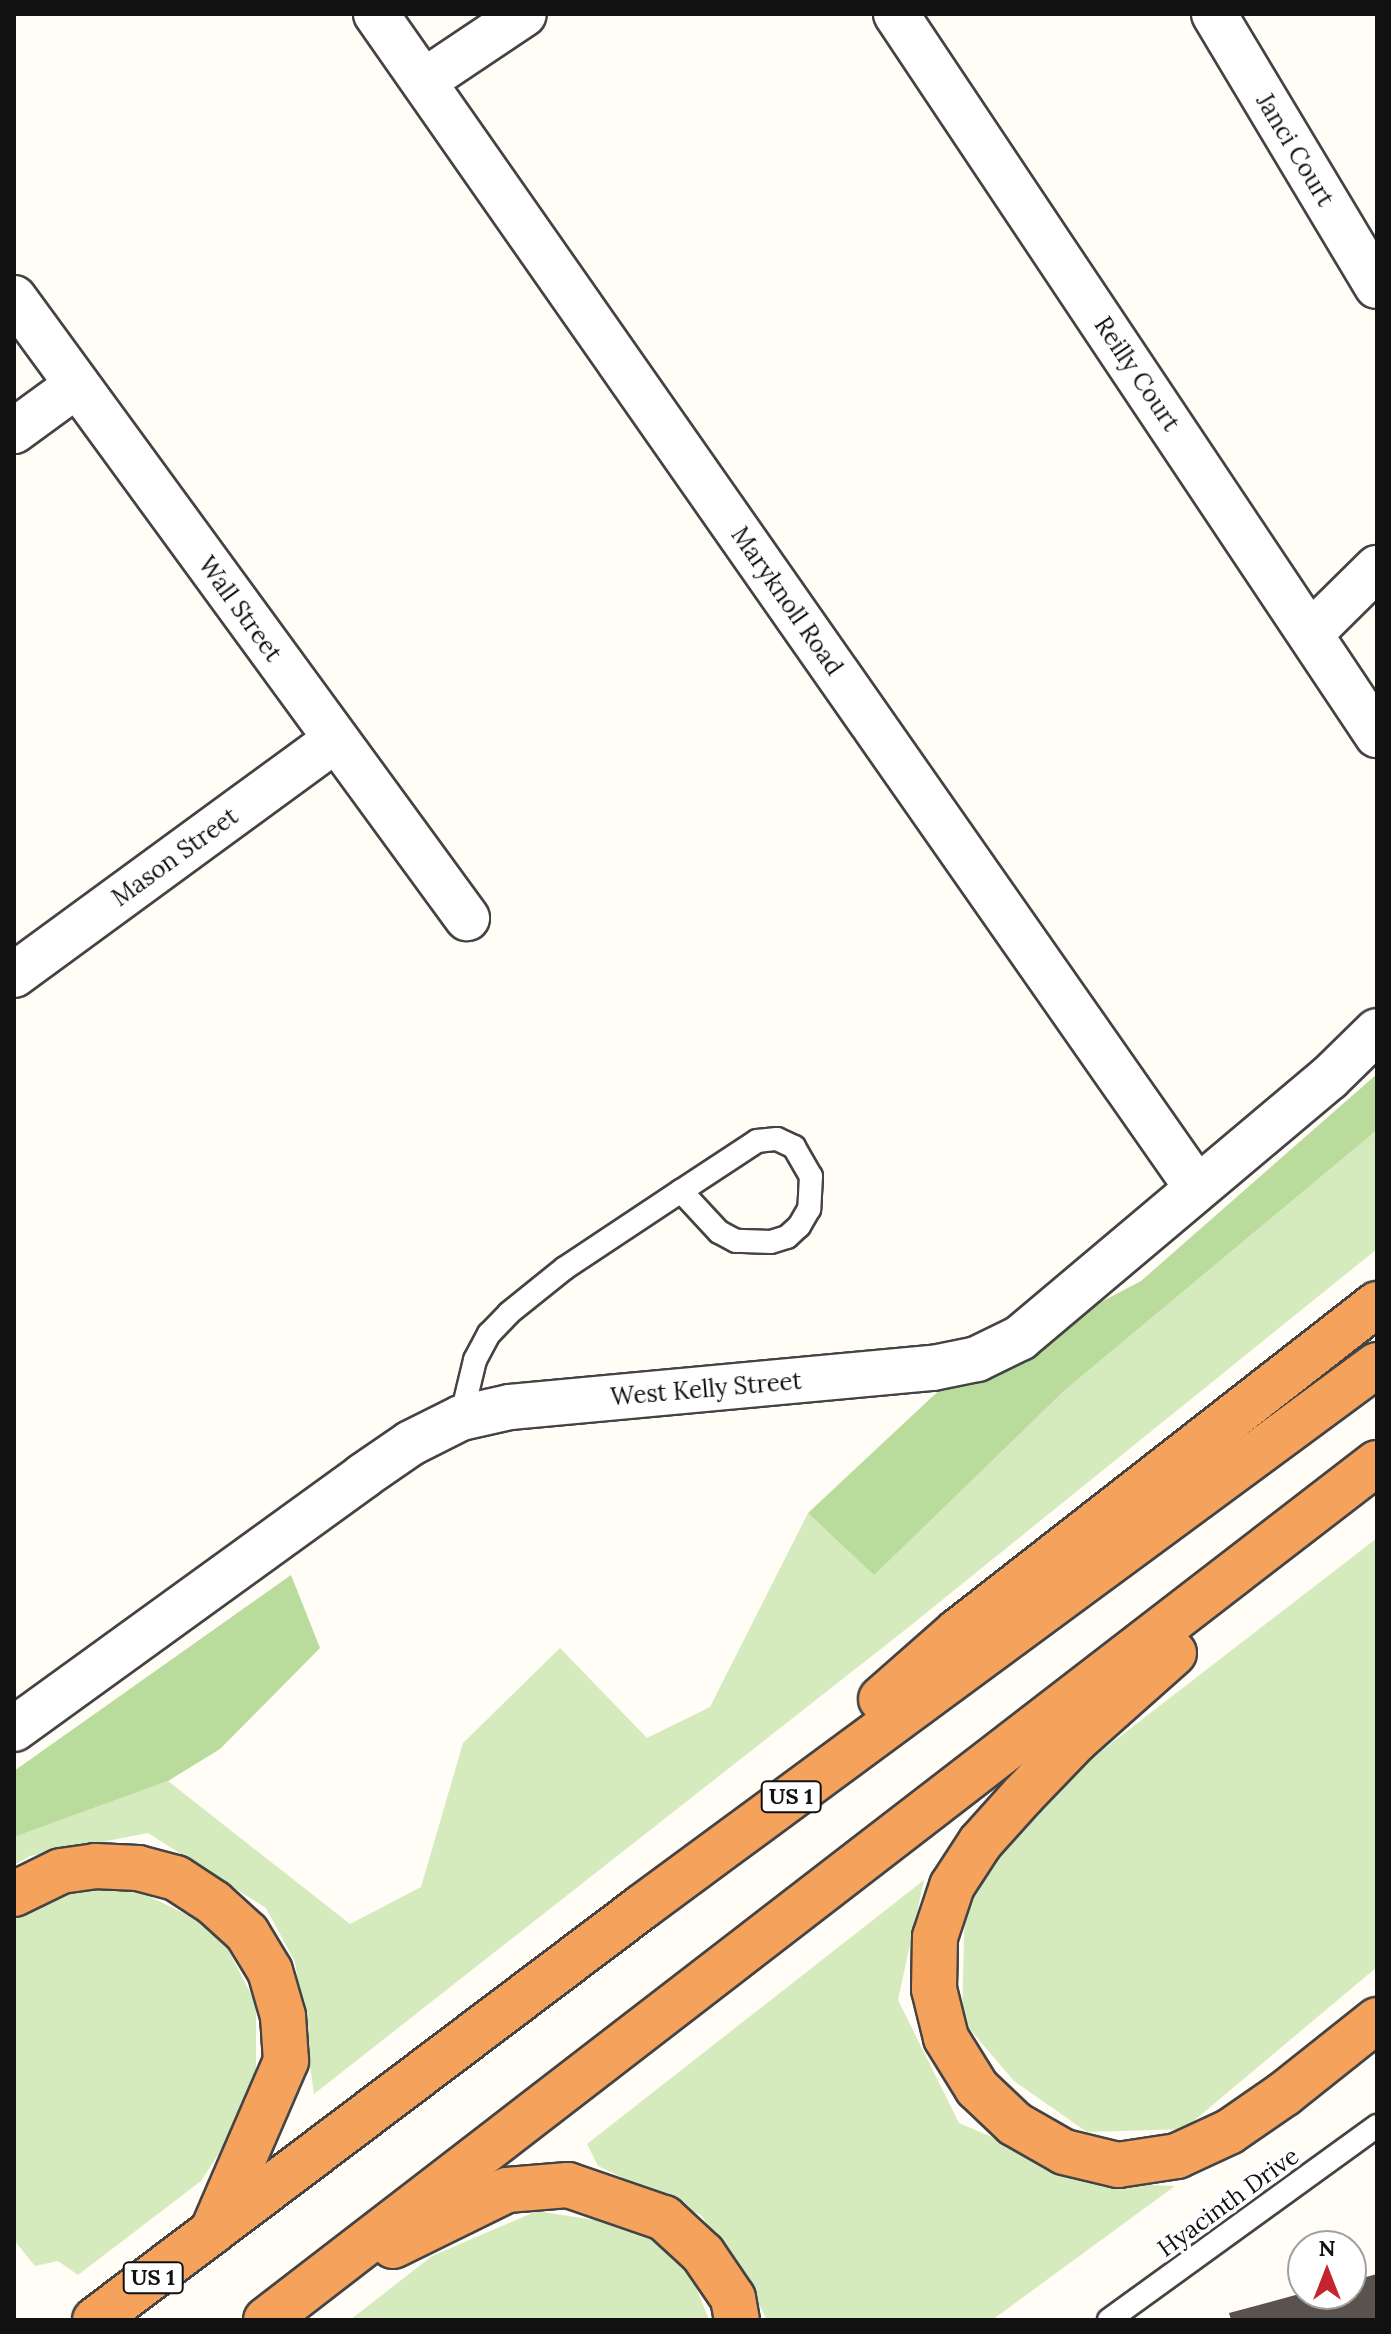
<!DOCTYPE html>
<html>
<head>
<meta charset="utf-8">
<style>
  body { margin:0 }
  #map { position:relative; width:1391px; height:2334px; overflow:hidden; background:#fffdf5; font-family:Lora,serif }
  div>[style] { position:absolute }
  .green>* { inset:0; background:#d5ebbd }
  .forest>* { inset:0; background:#b9dc9c }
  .building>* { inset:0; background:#5a524d }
  .roads { filter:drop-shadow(2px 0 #444) drop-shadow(-2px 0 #444) drop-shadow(0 2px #444) drop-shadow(0 -2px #444) }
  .lane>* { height:22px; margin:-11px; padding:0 11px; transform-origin:11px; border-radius:11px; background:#fff }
  .street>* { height:44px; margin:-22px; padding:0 22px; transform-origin:22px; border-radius:22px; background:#fff }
  .highway>* { height:44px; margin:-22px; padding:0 22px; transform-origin:22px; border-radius:22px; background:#f5a25d }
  span { translate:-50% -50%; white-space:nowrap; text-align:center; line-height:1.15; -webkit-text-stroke:8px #fff; paint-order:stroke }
  .shield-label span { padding:2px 6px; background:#fff; border:2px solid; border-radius:6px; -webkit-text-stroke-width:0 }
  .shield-label { font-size:22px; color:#111; font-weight:700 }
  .street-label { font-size:24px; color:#111 }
  .frame { position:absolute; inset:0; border:16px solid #111; pointer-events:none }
  .north { position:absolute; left:1287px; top:2230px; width:80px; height:80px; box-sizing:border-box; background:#fff; border:2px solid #a0a0a0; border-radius:50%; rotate:0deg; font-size:22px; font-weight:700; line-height:32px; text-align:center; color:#111 }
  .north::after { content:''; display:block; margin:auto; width:28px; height:36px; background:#c4262e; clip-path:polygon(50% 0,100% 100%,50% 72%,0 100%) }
</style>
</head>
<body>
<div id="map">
  <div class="green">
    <div style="clip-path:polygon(1377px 1130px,1377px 1249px,905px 1630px,314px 2094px,295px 1962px,266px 1908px,148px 1833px,30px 1856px,14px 1865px,14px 1837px,168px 1781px,350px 1924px,421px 1887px,463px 1743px,560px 1648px,647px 1738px,710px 1707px,808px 1513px,874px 1574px,1065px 1390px)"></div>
    <div style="clip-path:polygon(1377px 1538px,1377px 1967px,1184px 2129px,1087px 2132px,1014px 2081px,962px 2020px,965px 1895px,1087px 1762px)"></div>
    <div style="clip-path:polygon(924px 1880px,898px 2000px,959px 2123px,1101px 2183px,1175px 2186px,992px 2320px,767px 2320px,741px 2270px,701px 2215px,598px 2166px,587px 2144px)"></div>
    <div style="clip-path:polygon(132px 1888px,218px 1930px,256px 2004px,256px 2070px,234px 2130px,201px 2181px,78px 2275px,58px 2261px,35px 2266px,14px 2240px,14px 1919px,58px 1890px)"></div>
    <div style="clip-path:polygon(537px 2211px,633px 2226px,685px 2260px,709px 2320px,350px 2320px,432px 2256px)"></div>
  </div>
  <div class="forest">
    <div style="clip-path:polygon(1377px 1074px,1377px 1130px,1065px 1390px,874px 1575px,808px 1513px,948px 1382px,1141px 1281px)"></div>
    <div style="clip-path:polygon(291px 1575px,320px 1648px,220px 1749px,168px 1781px,14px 1837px,14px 1771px)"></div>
  </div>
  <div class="building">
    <div style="clip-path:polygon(1377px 2274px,1377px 2320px,1231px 2320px,1229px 2313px,1303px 2293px,1351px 2294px,1351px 2281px)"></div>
  </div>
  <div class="roads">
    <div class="lane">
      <div style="left:461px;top:1418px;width:60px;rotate:-76.4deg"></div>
      <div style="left:475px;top:1360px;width:30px;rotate:-62deg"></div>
      <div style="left:489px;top:1334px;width:29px;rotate:-46deg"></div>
      <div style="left:509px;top:1313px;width:72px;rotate:-38.8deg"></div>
      <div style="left:565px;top:1268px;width:139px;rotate:-33.6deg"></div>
      <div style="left:681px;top:1191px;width:91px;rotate:-33.3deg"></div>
      <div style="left:757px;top:1141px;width:20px;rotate:-6deg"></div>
      <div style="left:777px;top:1139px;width:19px;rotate:25deg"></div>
      <div style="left:794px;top:1147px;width:34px;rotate:60deg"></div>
      <div style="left:811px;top:1176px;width:33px;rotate:93deg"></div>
      <div style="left:809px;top:1209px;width:20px;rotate:120deg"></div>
      <div style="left:799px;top:1226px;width:16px;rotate:137deg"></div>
      <div style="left:787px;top:1237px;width:17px;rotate:163deg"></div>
      <div style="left:771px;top:1242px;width:35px;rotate:-178deg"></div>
      <div style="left:736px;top:1241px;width:19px;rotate:-152deg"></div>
      <div style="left:719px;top:1232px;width:56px;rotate:-132.8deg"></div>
      <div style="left:1109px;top:2320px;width:331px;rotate:-35.9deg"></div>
    </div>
    <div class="street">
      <div style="left:376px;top:14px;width:1433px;rotate:55.03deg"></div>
      <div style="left:896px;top:14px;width:867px;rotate:56.29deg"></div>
      <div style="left:1214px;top:14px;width:317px;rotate:59.1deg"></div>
      <div style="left:424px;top:81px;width:120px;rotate:-33.8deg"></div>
      <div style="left:14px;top:298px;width:768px;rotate:53.85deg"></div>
      <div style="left:14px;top:431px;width:78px;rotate:-36.1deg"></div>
      <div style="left:1311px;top:633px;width:93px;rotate:-44.6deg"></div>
      <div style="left:14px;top:975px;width:398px;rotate:-36.2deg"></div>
      <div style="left:14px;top:1729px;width:431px;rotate:-35.9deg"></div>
      <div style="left:363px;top:1476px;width:58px;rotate:-34.5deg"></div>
      <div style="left:411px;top:1443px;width:56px;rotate:-26.6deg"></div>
      <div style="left:461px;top:1418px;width:50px;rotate:-12.7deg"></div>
      <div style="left:510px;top:1407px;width:425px;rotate:-5.3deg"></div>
      <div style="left:933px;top:1368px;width:45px;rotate:-11.6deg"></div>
      <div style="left:977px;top:1359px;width:48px;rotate:-26deg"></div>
      <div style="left:1020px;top:1338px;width:404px;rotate:-40.1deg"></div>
      <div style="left:1329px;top:1078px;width:67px;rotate:-44.4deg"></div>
    </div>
    <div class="highway">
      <div style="left:1174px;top:1653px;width:131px;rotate:138.4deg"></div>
      <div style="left:1076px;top:1740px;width:76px;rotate:133.9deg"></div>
      <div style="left:1023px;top:1795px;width:64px;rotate:131.9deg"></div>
      <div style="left:980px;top:1843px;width:51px;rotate:123.1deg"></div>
      <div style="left:952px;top:1886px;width:54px;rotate:108.4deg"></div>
      <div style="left:935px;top:1937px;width:52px;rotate:91.1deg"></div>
      <div style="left:934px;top:1989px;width:50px;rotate:76.2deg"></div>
      <div style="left:946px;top:2038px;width:59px;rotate:58.2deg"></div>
      <div style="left:977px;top:2088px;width:52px;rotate:43.5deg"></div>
      <div style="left:1015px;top:2124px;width:56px;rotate:29.7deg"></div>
      <div style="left:1064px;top:2152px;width:56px;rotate:13.5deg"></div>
      <div style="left:1118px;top:2165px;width:60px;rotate:-8.7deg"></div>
      <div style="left:1177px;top:2156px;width:57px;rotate:-24.8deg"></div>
      <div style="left:1229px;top:2132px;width:67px;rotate:-34.6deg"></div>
      <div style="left:1284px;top:2094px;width:119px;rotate:-38.5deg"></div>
      <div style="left:881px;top:1699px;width:101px;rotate:-41.4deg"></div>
      <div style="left:957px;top:1632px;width:533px;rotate:-37.99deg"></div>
      <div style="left:14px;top:1894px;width:52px;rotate:-26.1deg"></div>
      <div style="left:61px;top:1871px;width:34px;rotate:-8deg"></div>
      <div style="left:95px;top:1866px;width:43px;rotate:2.7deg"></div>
      <div style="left:138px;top:1868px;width:39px;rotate:15deg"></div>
      <div style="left:176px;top:1878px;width:45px;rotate:33.3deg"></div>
      <div style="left:214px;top:1903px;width:45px;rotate:42.3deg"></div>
      <div style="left:247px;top:1933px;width:44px;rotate:58.8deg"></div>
      <div style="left:270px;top:1971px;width:47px;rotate:73.9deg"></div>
      <div style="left:283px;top:2016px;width:45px;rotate:86.2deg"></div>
      <div style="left:286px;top:2061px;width:186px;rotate:113.4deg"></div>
      <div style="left:393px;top:2246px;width:127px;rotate:-26.2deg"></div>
      <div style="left:507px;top:2190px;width:61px;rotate:-4.7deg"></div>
      <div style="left:568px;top:2185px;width:102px;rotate:19deg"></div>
      <div style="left:664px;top:2218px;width:53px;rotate:42.7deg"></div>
      <div style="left:703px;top:2254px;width:53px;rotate:55.7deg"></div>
      <div style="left:733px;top:2298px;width:22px;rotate:80deg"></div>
      <div style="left:95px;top:2320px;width:685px;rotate:-37.05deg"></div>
      <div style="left:642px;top:1907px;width:913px;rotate:-36.41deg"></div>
      <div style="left:266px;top:2320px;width:1403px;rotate:-37.65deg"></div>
    </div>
  </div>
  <div class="shield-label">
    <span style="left:791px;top:1797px">US 1</span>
    <span style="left:153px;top:2278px">US 1</span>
  </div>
  <div class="street-label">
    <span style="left:1295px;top:150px;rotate:59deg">Janci Court</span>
    <span style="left:1137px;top:374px;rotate:56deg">Reilly Court</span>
    <span style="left:787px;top:601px;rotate:55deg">Maryknoll Road</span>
    <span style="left:240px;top:609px;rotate:54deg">Wall Street</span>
    <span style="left:175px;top:857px;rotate:-36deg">Mason Street</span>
    <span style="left:706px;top:1389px;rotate:-5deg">West Kelly Street</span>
    <span style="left:1228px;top:2202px;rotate:-36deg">Hyacinth Drive</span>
  </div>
  <div class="frame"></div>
  <div class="north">N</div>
</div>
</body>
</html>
